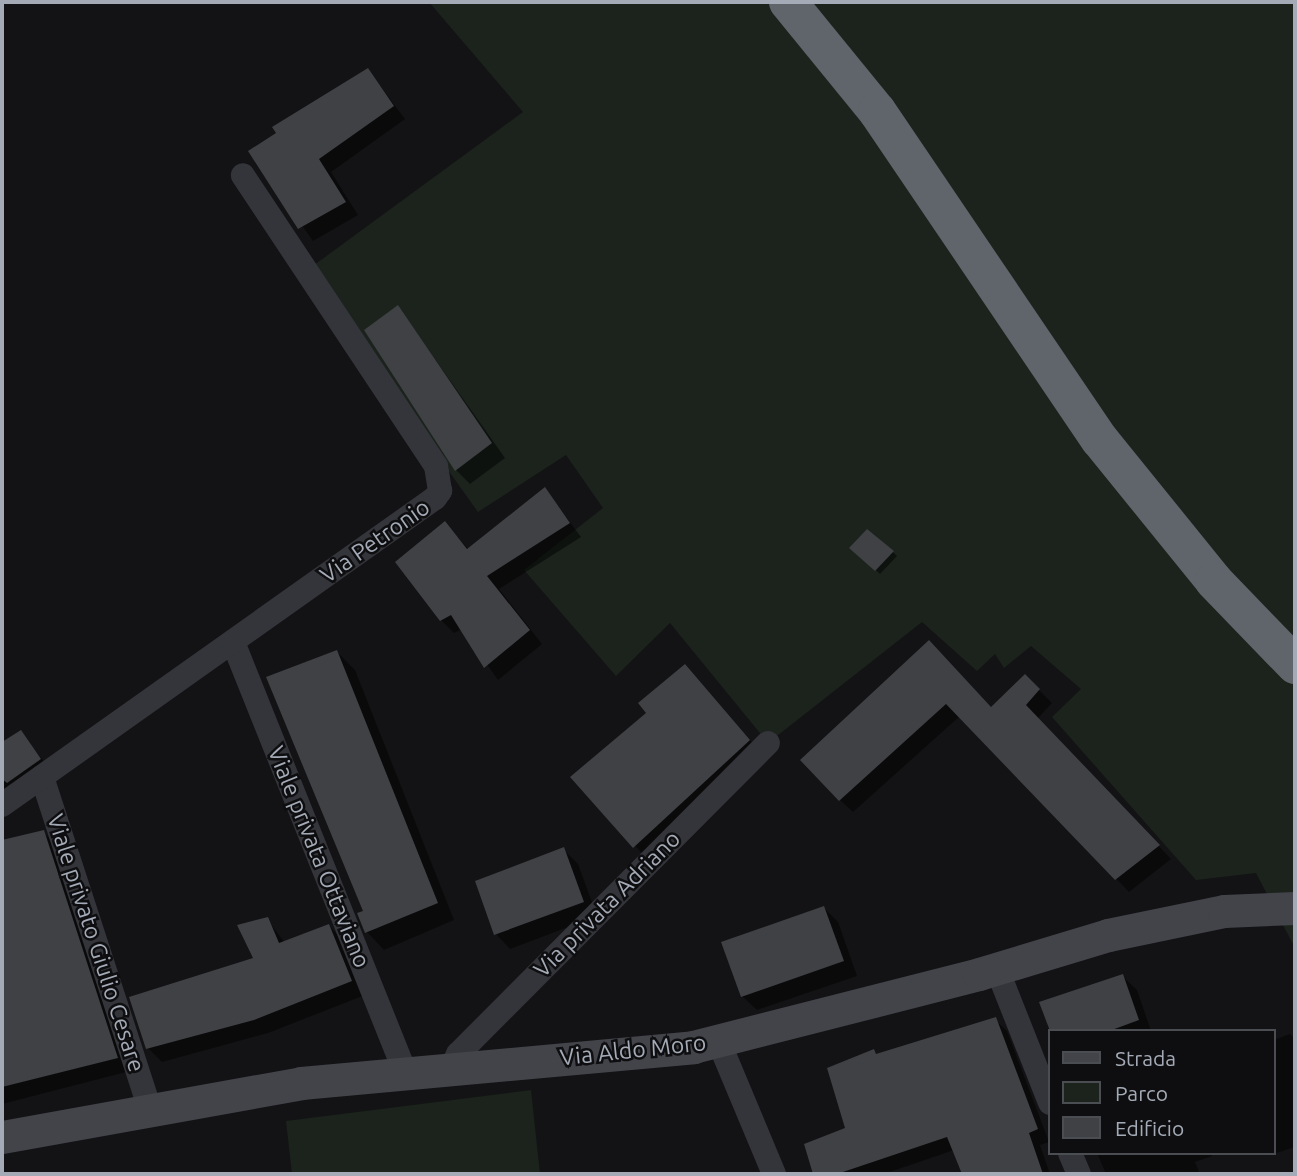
<!DOCTYPE html>
<html>
<head>
<meta charset="utf-8">
<style>
  body { margin:0 }
  #map { position:relative; width:1297px; height:1176px; overflow:hidden; background:#131315; font-family:Ubuntu,sans-serif }
  div>[style] { position:absolute }
  .green>* { inset:0; background:#1b231c }
  .shadow>* { inset:0; background:#0007 }
  .building>* { inset:0; background:#3f4145 }
  .street>* { height:24px; margin:-12px; padding:0 12px; transform-origin:12px; border-radius:12px; background:#34353a }
  .secondary>* { height:33px; margin:-16.5px; padding:0 16.5px; transform-origin:16.5px; border-radius:16.5px; background:#42444a }
  .highway>* { height:38px; margin:-19px; padding:0 19px; transform-origin:19px; border-radius:19px; background:#60646b }
  span { translate:-50% -50%; white-space:nowrap; text-align:center; line-height:1.15; -webkit-text-stroke:5px #0e0e10; paint-order:stroke }
  .street-label { font-size:23px; color:#a4abb6 }
  .frame { position:absolute; inset:0; border:4px solid #a4abb6; pointer-events:none }
  .legend { position:absolute; left:1048px; top:1029px; width:228px; height:126px; box-sizing:border-box; background:#0e0e10; border:2px solid #4a4d52; margin:0; padding:9px 12px; list-style:none; font-size:21px; color:#a4abb6 }
  .legend li { display:flex; align-items:center; gap:14px; height:35px }
  .legend b { width:35px; border:2px solid #4a4d52 }
</style>
</head>
<body>
<div id="map">
  <div class="green">
    <div style="clip-path:polygon(429px 2px,1295px 2px,1295px 948px,1256px 873px,1196px 880px,1052px 717px,1081px 689px,1031px 646px,1004px 668px,995px 654px,977px 671px,922px 622px,768px 743px,670px 623px,616px 676px,524px 570px,603px 508px,566px 455px,478px 512px,306px 271px,523px 112px)"></div>
    <div style="clip-path:polygon(531px 1090px,540px 1174px,292px 1174px,286px 1121px)"></div>
  </div>
  <div class="shadow">
    <div style="clip-path:polygon(368px 70px,405px 119px,331px 172px,358px 215px,313px 241px,250px 151px)"></div>
    <div style="clip-path:polygon(398px 307px,505px 458px,470px 484px,456px 470px,366px 331px)"></div>
    <div style="clip-path:polygon(545px 489px,581px 537px,499px 589px,542px 644px,498px 680px,462px 629px,454px 633px,441px 620px,445px 523px,469px 550px)"></div>
    <div style="clip-path:polygon(852px 548px,893px 552px,897px 556px,880px 574px)"></div>
    <div style="clip-path:polygon(929px 642px,991px 709px,1025px 676px,1052px 703px,1037px 719px,1171px 859px,1129px 892px,960px 716px,853px 812px,840px 800px)"></div>
    <div style="clip-path:polygon(337px 652px,355px 670px,454px 920px,384px 950px,367px 932px,360px 914px,365px 912px)"></div>
    <div style="clip-path:polygon(685px 666px,763px 755px,649px 861px,573px 777px,648px 713px)"></div>
    <div style="clip-path:polygon(20px 732px,54px 774px,2px 800px,2px 744px)"></div>
    <div style="clip-path:polygon(43px 832px,57px 846px,130px 1071px,2px 1104px,2px 842px)"></div>
    <div style="clip-path:polygon(563px 849px,578px 864px,597px 916px,510px 949px,496px 934px,477px 882px)"></div>
    <div style="clip-path:polygon(824px 908px,838px 922px,857px 976px,757px 1010px,742px 996px)"></div>
    <div style="clip-path:polygon(267px 919px,285px 943px,329px 926px,343px 940px,365px 995px,268px 1033px,162px 1062px,148px 1048px,256px 959px)"></div>
    <div style="clip-path:polygon(1122px 976px,1137px 990px,1151px 1031px,1052px 1031px)"></div>
    <div style="clip-path:polygon(994px 1019px,1007px 1031px,1049px 1142px,1040px 1145px,1050px 1174px,973px 1174px,954px 1150px,884px 1174px,815px 1174px,806px 1145px,847px 1129px,873px 1051px,877px 1055px)"></div>
    <div style="clip-path:polygon(1290px 1034px,1295px 1039px,1295px 1147px,1273px 1154px,1274px 1040px)"></div>
    <div style="clip-path:polygon(1097px 1153px,1211px 1153px,1212px 1156px,1195px 1162px,1200px 1174px,1106px 1174px)"></div>
  </div>
  <div class="building">
    <div style="clip-path:polygon(368px 68px,394px 106px,319px 159px,346px 202px,298px 229px,248px 151px,276px 133px,272px 127px)"></div>
    <div style="clip-path:polygon(398px 305px,492px 443px,455px 471px,364px 330px)"></div>
    <div style="clip-path:polygon(545px 487px,570px 523px,487px 576px,530px 630px,484px 668px,451px 615px,440px 621px,395px 562px,445px 521px,467px 549px)"></div>
    <div style="clip-path:polygon(867px 529px,894px 551px,875px 571px,849px 548px)"></div>
    <div style="clip-path:polygon(929px 640px,991px 707px,1025px 674px,1040px 689px,1026px 705px,1160px 845px,1115px 880px,946px 704px,839px 801px,800px 760px)"></div>
    <div style="clip-path:polygon(337px 650px,438px 903px,365px 933px,357px 913px,363px 911px,266px 677px)"></div>
    <div style="clip-path:polygon(685px 664px,750px 740px,633px 848px,570px 777px,646px 713px,638px 703px)"></div>
    <div style="clip-path:polygon(21px 730px,41px 759px,7px 783px,2px 779px,2px 742px)"></div>
    <div style="clip-path:polygon(44px 830px,118px 1058px,2px 1087px,2px 840px)"></div>
    <div style="clip-path:polygon(564px 847px,584px 902px,494px 935px,475px 881px)"></div>
    <div style="clip-path:polygon(824px 906px,844px 961px,741px 997px,721px 942px)"></div>
    <div style="clip-path:polygon(268px 917px,279px 943px,329px 924px,352px 981px,254px 1020px,146px 1049px,129px 997px,253px 958px,237px 925px)"></div>
    <div style="clip-path:polygon(1123px 974px,1139px 1020px,1109px 1031px,1050px 1031px,1039px 1002px)"></div>
    <div style="clip-path:polygon(996px 1017px,1038px 1129px,1029px 1133px,1043px 1174px,962px 1174px,947px 1137px,837px 1174px,813px 1174px,804px 1144px,845px 1128px,827px 1068px,874px 1049px,876px 1054px)"></div>
  </div>
  <div class="street">
    <div style="left:233px;top:642px;width:464px;rotate:68.2deg"></div>
    <div style="left:42px;top:777px;width:349px;rotate:72deg"></div>
    <div style="left:2px;top:805px;width:531px;rotate:-35.34deg"></div>
    <div style="left:435px;top:498px;width:9px;rotate:-54deg"></div>
    <div style="left:440px;top:491px;width:25px;rotate:-99deg"></div>
    <div style="left:436px;top:466px;width:349px;rotate:-123.6deg"></div>
    <div style="left:997px;top:969px;width:144px;rotate:68.4deg"></div>
    <div style="left:718px;top:1040px;width:145px;rotate:67.3deg"></div>
    <div style="left:451px;top:1068px;width:16px;rotate:-63deg"></div>
    <div style="left:458px;top:1054px;width:439px;rotate:-45.1deg"></div>
    <div style="left:1070px;top:1153px;width:23px;rotate:67deg"></div>
  </div>
  <div class="secondary">
    <div style="left:2px;top:1137px;width:304px;rotate:-10.2deg"></div>
    <div style="left:301px;top:1083px;width:394px;rotate:-5.2deg"></div>
    <div style="left:693px;top:1047px;width:295px;rotate:-14.3deg"></div>
    <div style="left:979px;top:974px;width:135px;rotate:-16.8deg"></div>
    <div style="left:1108px;top:935px;width:118px;rotate:-11.7deg"></div>
    <div style="left:1224px;top:911px;width:71px;rotate:-2.4deg"></div>
  </div>
  <div class="highway">
    <div style="left:788px;top:2px;width:141px;rotate:50.8deg"></div>
    <div style="left:877px;top:111px;width:397px;rotate:55.9deg"></div>
    <div style="left:1100px;top:440px;width:181px;rotate:51deg"></div>
    <div style="left:1214px;top:581px;width:117px;rotate:46deg"></div>
  </div>
  <div class="street-label">
    <span style="left:375px;top:541px;rotate:-35deg">Via Petronio</span>
    <span style="left:319px;top:857px;rotate:68deg">Viale privata Ottaviano</span>
    <span style="left:607px;top:904px;rotate:-45deg">Via privata Adriano</span>
    <span style="left:96px;top:943px;rotate:72deg">Viale privato Giulio Cesare</span>
    <span style="left:633px;top:1050px;rotate:-6deg">Via Aldo Moro</span>
  </div>
  <div class="frame"></div>
  <ul class="legend">
  <li><b style="height:9px;background:#42444a"></b>Strada</li>
  <li><b style="height:19px;background:#1b231c"></b>Parco</li>
  <li><b style="height:19px;background:#3f4145"></b>Edificio</li>
  </ul>
</div>
</body>
</html>
